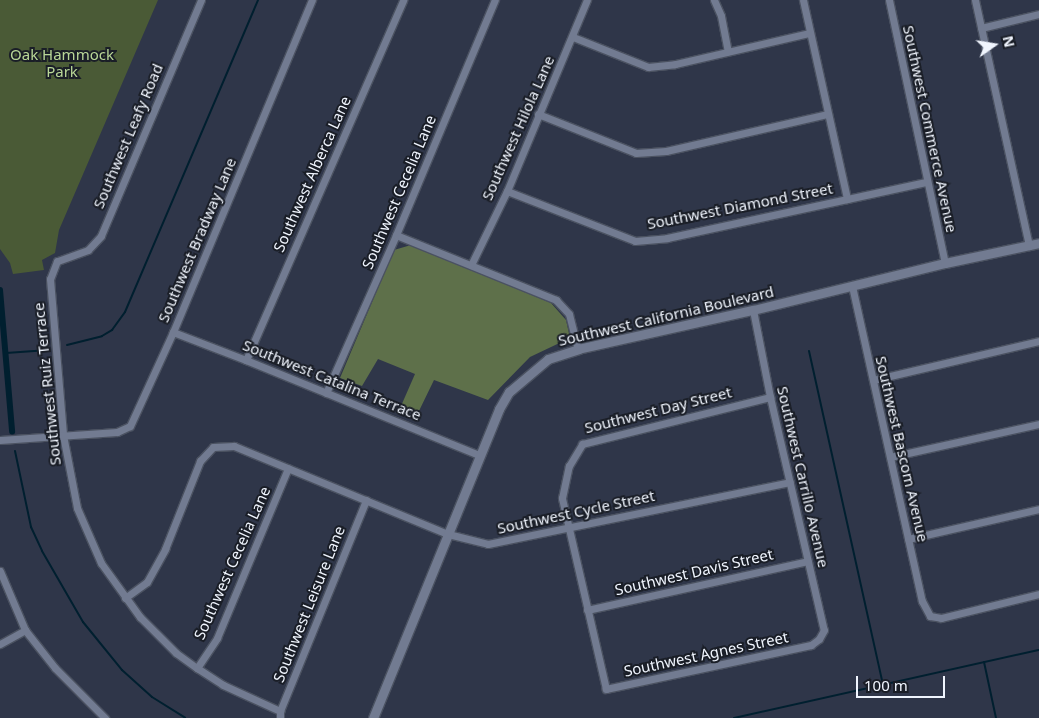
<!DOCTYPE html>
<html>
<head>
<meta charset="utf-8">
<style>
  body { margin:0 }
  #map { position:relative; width:1039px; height:718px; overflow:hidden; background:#2f3649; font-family:"Noto Sans",sans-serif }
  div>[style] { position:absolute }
  .green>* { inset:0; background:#4a5a36 }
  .forest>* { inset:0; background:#5e704a }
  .stream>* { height:2px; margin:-1px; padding:0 1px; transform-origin:1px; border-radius:1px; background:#001f2f }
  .canal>* { height:6px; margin:-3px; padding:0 3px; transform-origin:3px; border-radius:3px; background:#001f2f }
  .roads { filter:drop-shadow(1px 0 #4b5261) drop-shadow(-1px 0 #4b5261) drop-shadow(0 1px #4b5261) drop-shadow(0 -1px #4b5261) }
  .minor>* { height:7px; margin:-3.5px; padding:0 3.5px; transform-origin:3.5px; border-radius:3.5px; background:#727b91 }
  .tertiary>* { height:9px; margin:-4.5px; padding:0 4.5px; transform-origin:4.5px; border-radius:4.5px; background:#727b91 }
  span { translate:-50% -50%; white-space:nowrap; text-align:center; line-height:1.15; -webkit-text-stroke:4px #1a1e27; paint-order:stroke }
  .park-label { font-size:15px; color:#b9d797 }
  .street-label { font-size:15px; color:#f0f5fe }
  .north { position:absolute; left:969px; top:20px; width:50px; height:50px; -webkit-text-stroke:4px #1a1e27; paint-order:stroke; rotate:77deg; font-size:14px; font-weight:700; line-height:20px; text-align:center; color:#f0f5fe }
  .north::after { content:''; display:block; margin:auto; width:18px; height:22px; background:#f0f5fe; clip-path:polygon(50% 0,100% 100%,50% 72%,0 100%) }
  .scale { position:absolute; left:856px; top:676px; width:89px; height:22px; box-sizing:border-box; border:2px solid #f0f5fe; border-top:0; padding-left:6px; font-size:15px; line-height:18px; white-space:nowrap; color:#f0f5fe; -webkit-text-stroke:4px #1a1e27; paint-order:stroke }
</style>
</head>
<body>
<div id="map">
  <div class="green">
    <div style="clip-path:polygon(0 0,158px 0,59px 230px,55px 253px,42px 260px,44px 270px,13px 274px,10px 263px,0 249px)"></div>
  </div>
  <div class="forest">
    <div style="clip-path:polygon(411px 245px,551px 303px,566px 320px,570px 338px,530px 357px,488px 400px,434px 380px,418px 413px,401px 406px,415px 374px,378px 359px,362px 386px,340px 378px,394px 250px)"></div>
  </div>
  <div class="stream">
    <div style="left:67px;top:345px;width:36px;rotate:-14deg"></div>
    <div style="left:102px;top:336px;width:12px;rotate:-31deg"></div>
    <div style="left:112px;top:330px;width:22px;rotate:-54deg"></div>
    <div style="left:125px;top:312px;width:339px;rotate:-66.9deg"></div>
    <div style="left:809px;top:351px;width:342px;rotate:77.5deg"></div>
    <div style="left:6px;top:353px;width:39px;rotate:-4deg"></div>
    <div style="left:15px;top:451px;width:78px;rotate:78.1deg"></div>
    <div style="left:31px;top:527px;width:26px;rotate:65deg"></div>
    <div style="left:42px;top:551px;width:82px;rotate:60deg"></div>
    <div style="left:83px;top:622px;width:62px;rotate:50.9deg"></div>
    <div style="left:122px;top:670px;width:40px;rotate:42deg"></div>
    <div style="left:152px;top:697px;width:39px;rotate:32deg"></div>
    <div style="left:984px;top:662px;width:57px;rotate:77.9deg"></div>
    <div style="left:734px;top:718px;width:312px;rotate:-12.6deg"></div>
  </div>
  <div class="canal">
    <div style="left:0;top:290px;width:142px;rotate:85.1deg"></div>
  </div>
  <div class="roads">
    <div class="minor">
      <div style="left:201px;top:0;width:256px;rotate:113deg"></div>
      <div style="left:101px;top:236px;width:19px;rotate:133deg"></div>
      <div style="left:88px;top:250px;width:33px;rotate:160deg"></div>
      <div style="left:57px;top:261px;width:19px;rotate:111deg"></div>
      <div style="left:50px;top:279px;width:157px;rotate:85.2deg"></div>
      <div style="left:63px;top:435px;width:74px;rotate:79.1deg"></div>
      <div style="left:77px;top:508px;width:60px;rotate:66.4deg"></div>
      <div style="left:101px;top:563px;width:67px;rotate:54.2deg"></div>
      <div style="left:140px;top:617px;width:51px;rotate:45deg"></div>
      <div style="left:176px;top:653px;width:26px;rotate:36deg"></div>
      <div style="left:197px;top:668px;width:31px;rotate:33deg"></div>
      <div style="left:223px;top:685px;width:63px;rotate:24.5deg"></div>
      <div style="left:714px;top:0;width:17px;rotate:66deg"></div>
      <div style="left:721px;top:16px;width:36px;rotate:79deg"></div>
      <div style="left:803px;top:0;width:204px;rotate:77.5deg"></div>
      <div style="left:889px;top:0;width:269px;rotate:78deg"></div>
      <div style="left:975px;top:0;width:252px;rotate:77.6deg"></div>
      <div style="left:981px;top:28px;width:60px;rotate:-13.6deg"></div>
      <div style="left:573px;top:37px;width:81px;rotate:21.8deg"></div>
      <div style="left:648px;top:67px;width:27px;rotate:-6deg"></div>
      <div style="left:675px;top:64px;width:138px;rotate:-13deg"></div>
      <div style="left:538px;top:114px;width:105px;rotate:21.7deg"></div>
      <div style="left:636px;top:153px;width:30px;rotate:-4deg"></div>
      <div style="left:666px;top:151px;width:165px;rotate:-12.9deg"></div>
      <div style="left:507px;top:191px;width:137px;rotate:21.3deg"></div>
      <div style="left:635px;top:241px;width:32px;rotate:-5deg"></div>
      <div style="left:667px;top:238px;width:266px;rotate:-12.2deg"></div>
      <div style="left:396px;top:235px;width:173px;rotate:22.1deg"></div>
      <div style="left:556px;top:300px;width:19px;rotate:47deg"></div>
      <div style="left:569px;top:314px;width:36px;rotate:76deg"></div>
      <div style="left:471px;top:265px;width:82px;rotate:-64.1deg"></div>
      <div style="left:507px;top:191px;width:207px;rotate:-67.3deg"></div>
      <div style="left:852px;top:286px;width:323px;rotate:77.5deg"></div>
      <div style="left:922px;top:601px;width:17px;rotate:62deg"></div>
      <div style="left:930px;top:616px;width:11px;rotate:10deg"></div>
      <div style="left:941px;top:618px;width:101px;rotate:-13.8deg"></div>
      <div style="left:753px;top:310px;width:89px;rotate:78.9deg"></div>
      <div style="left:770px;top:397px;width:239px;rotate:77deg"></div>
      <div style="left:824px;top:630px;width:10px;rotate:119deg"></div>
      <div style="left:819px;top:639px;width:10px;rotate:143deg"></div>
      <div style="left:811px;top:645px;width:210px;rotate:167.9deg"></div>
      <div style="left:606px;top:689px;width:196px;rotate:-103deg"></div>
      <div style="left:562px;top:498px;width:33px;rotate:-78deg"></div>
      <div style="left:569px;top:466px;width:26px;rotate:-59deg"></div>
      <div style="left:582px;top:444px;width:194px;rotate:-14deg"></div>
      <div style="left:173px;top:332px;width:78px;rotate:21deg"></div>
      <div style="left:246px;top:360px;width:252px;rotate:22.2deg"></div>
      <div style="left:246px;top:360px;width:393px;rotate:-66.4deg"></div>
      <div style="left:873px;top:380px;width:171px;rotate:-13.2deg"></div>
      <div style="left:326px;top:393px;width:173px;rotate:-66.1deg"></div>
      <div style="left:396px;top:235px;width:255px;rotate:-67.2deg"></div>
      <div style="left:0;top:440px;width:117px;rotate:-3.9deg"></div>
      <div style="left:117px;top:432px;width:14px;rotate:-25deg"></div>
      <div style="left:130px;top:426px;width:103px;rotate:-65.4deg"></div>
      <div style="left:173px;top:332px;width:360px;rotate:-67.3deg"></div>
      <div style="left:890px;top:457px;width:153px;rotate:-12.5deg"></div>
      <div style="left:908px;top:539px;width:134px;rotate:-12.9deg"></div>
      <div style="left:0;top:571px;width:64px;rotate:67deg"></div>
      <div style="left:25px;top:630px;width:48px;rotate:51.7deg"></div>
      <div style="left:55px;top:668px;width:71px;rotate:45deg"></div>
      <div style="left:125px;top:598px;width:27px;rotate:-36deg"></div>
      <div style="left:147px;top:582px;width:38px;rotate:-61deg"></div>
      <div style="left:165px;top:549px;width:95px;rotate:-68.3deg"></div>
      <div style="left:200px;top:461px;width:19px;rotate:-47deg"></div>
      <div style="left:213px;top:447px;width:21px;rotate:-3deg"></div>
      <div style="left:234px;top:446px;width:231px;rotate:22.4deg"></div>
      <div style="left:448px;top:534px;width:41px;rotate:14deg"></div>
      <div style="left:488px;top:544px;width:308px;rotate:-11.6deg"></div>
      <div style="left:587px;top:610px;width:226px;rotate:-12.5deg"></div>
      <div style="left:0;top:644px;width:29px;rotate:-29deg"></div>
      <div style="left:197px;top:668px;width:36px;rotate:-56deg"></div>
      <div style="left:217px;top:638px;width:184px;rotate:-67.3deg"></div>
      <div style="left:280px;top:718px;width:7px;rotate:-90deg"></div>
      <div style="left:280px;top:711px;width:228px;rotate:-67.8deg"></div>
    </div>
    <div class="tertiary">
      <div style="left:373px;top:718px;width:334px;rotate:-67.8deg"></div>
      <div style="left:499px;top:409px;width:20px;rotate:-60deg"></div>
      <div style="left:509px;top:392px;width:51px;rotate:-40.2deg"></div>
      <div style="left:548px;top:359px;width:32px;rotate:-18deg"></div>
      <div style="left:578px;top:349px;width:179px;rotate:-12.6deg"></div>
      <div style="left:753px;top:310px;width:198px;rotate:-13.8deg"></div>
      <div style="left:945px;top:263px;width:96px;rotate:-12deg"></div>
    </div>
  </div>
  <div class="park-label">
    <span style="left:62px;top:63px">Oak Hammock<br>Park</span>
  </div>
  <div class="street-label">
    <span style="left:518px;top:128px;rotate:-66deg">Southwest Hilola Lane</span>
    <span style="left:930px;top:129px;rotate:78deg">Southwest Commerce Avenue</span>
    <span style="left:128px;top:136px;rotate:-67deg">Southwest Leafy Road</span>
    <span style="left:312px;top:174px;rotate:-66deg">Southwest Alberca Lane</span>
    <span style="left:399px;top:192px;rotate:-67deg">Southwest Cecelia Lane</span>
    <span style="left:740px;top:206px;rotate:-11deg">Southwest Diamond Street</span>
    <span style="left:197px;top:240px;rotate:-67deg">Southwest Bradway Lane</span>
    <span style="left:666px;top:316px;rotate:-13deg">Southwest California Boulevard</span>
    <span style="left:332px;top:380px;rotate:22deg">Southwest Catalina Terrace</span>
    <span style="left:47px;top:384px;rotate:-96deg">Southwest Ruiz Terrace</span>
    <span style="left:658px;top:410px;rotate:-14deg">Southwest Day Street</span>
    <span style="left:902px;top:449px;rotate:77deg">Southwest Bascom Avenue</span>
    <span style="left:803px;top:477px;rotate:77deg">Southwest Carrillo Avenue</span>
    <span style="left:576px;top:512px;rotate:-12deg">Southwest Cycle Street</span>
    <span style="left:232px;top:563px;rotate:-66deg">Southwest Cecelia Lane</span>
    <span style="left:694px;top:572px;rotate:-13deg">Southwest Davis Street</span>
    <span style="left:309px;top:604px;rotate:-68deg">Southwest Leisure Lane</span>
    <span style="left:706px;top:654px;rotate:-12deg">Southwest Agnes Street</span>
  </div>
  <div class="north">N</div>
  <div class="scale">100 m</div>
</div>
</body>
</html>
